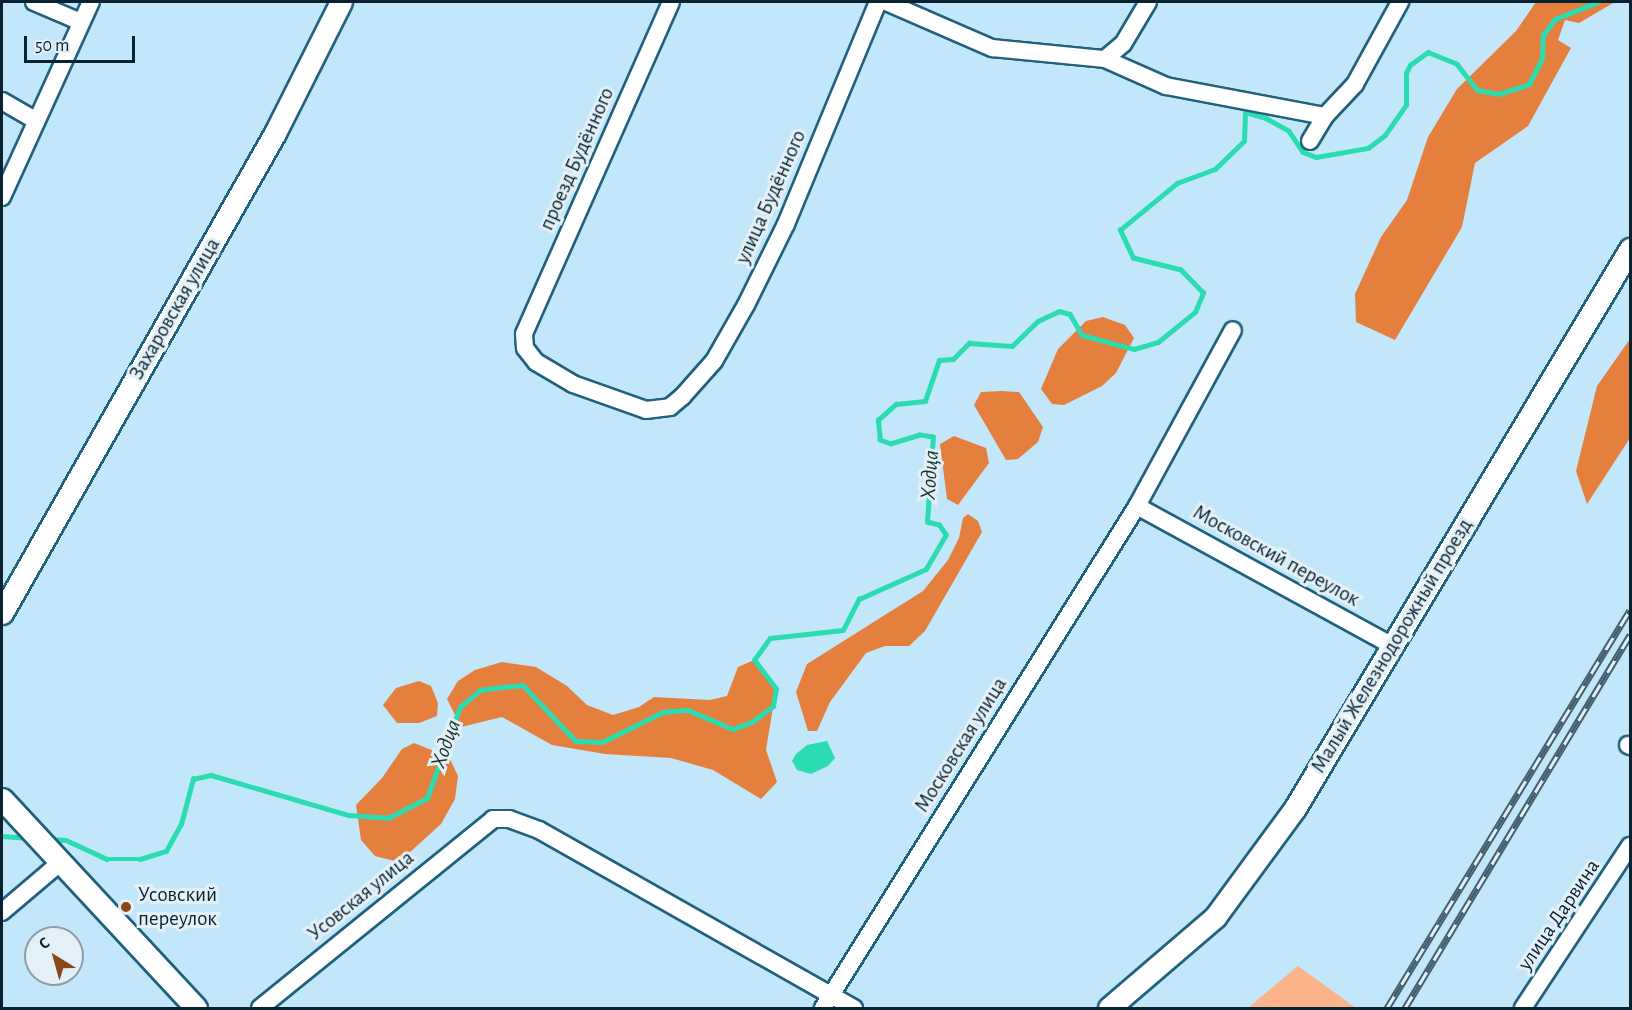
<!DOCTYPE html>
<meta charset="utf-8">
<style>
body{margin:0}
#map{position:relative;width:1632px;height:1010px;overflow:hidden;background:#c2e7fb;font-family:"Alegreya Sans",sans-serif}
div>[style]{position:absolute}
.green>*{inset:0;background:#fcb389}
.forest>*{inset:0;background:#e57f3d}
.water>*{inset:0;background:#2bdcb0}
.stream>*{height:4.5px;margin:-2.25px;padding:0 2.25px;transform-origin:2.25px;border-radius:2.25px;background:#2bdcb0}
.roads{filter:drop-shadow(2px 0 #20617d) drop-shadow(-2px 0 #20617d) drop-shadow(0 2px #20617d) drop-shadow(0 -2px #20617d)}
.minor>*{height:16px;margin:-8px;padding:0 8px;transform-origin:8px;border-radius:8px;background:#fff}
.tertiary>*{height:21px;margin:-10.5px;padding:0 10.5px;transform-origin:10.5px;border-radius:10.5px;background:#fff}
.rail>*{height:7px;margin-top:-3.5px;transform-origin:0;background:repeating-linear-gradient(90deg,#e4f0f7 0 14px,#42606f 0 28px);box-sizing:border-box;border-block:2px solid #42606f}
.dots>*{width:16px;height:16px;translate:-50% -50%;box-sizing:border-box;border:3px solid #e4f0f7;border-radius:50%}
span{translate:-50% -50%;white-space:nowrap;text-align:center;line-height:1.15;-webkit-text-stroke:6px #e4f0f7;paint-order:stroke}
.street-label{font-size:21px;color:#08232f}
.poi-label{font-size:21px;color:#08232f}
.left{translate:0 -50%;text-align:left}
.water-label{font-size:22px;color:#1b342c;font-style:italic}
.frame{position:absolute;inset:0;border:3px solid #08232f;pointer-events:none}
.north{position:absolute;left:24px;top:926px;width:60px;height:60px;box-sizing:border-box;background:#e4f0f7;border:2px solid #8c9ea7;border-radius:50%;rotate:323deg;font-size:16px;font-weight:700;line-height:24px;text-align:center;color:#08232f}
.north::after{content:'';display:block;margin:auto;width:21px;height:27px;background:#8a4719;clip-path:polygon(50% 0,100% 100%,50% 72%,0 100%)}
.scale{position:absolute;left:24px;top:36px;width:111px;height:27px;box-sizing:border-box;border:3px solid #08232f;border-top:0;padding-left:8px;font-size:18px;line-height:21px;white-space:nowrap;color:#08232f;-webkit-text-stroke:4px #e4f0f7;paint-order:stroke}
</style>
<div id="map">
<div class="green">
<i style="clip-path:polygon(1298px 966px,1356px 1008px,1248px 1008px)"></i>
</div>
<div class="forest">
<i style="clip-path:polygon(1536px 2px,1615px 2px,1579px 23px,1565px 20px,1558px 40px,1571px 48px,1528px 126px,1475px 163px,1462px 227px,1395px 340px,1356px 322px,1355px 294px,1381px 237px,1407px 200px,1428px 137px,1457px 89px,1516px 31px)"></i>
<i style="clip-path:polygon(1103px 317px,1125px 325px,1134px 338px,1116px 373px,1102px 386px,1064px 405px,1052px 404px,1041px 389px,1058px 349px,1086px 321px)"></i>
<i style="clip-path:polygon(1630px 339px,1630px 438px,1587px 504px,1576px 471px,1597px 386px)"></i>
<i style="clip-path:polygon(1001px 391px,1019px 392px,1043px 427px,1038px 442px,1018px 459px,1006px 460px,974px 405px,981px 392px)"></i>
<i style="clip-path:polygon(954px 436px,986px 448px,989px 463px,958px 505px,947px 499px,940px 444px)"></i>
<i style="clip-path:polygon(968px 514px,978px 521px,982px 532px,925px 631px,909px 646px,885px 646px,866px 653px,830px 702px,817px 731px,808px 731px,796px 692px,807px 664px,923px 591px,948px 560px,959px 538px,963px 518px)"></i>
<i style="clip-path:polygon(754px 660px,776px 689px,766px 750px,777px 782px,761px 799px,713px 770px,671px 758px,605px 754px,552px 745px,502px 717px,461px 727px,447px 699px,458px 681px,475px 670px,502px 662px,536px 667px,567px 686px,587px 705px,613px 715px,639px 707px,654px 697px,710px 700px,727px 696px,738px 667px)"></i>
<i style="clip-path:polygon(419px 681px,431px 686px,438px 703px,437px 716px,419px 723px,397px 723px,383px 705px,396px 688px)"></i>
<i style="clip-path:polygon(414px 743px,449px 757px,458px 776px,455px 799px,441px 824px,399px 862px,375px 856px,361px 840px,356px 805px,382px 778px,402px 749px)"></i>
</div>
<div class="water">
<i style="clip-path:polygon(827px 741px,835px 758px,828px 766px,811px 774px,797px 770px,792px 761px,796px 754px,807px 745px)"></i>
</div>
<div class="stream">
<i style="left:2px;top:836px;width:27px;rotate:4deg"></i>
<i style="left:49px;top:839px;width:17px;rotate:3deg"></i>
<i style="left:66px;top:840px;width:45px;rotate:24.9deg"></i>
<i style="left:107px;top:859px;width:33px"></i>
<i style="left:140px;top:859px;width:27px;rotate:-17deg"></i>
<i style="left:166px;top:851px;width:31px;rotate:-61deg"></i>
<i style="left:181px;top:824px;width:47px;rotate:-75.1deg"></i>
<i style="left:193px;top:779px;width:18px;rotate:-13deg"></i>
<i style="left:211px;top:775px;width:144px;rotate:16.2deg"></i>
<i style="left:349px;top:815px;width:39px;rotate:4deg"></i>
<i style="left:388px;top:818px;width:44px;rotate:-27.1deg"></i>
<i style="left:427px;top:798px;width:97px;rotate:-70.1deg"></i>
<i style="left:460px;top:707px;width:26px;rotate:-40deg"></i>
<i style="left:480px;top:690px;width:21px;rotate:-8deg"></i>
<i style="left:501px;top:687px;width:22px;rotate:-5deg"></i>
<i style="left:523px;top:685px;width:77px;rotate:46.6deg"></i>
<i style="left:576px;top:741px;width:26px;rotate:2deg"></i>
<i style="left:602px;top:742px;width:68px;rotate:-26.2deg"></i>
<i style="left:663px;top:712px;width:25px;rotate:-5deg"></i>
<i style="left:688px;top:710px;width:49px;rotate:22.9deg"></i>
<i style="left:733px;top:729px;width:20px;rotate:-20deg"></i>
<i style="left:752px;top:722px;width:26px;rotate:-37deg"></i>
<i style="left:773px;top:706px;width:17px;rotate:-80deg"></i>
<i style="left:776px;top:689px;width:36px;rotate:-127deg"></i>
<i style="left:754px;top:660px;width:27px;rotate:-54deg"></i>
<i style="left:770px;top:638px;width:73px;rotate:-6.3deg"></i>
<i style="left:843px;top:630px;width:35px;rotate:-63deg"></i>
<i style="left:859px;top:599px;width:73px;rotate:-24.1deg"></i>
<i style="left:926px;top:569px;width:39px;rotate:-60deg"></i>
<i style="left:946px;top:535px;width:12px;rotate:-125deg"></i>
<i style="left:939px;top:525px;width:12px;rotate:-166deg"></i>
<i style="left:927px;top:522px;width:85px;rotate:-86deg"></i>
<i style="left:933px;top:437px;width:13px;rotate:-171deg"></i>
<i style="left:920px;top:435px;width:30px;rotate:163deg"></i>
<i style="left:891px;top:444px;width:12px;rotate:-160deg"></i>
<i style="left:880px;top:440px;width:20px;rotate:-96deg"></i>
<i style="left:878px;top:420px;width:24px;rotate:-42deg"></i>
<i style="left:896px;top:404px;width:29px;rotate:-6deg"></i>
<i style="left:925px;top:401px;width:43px;rotate:-71.1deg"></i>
<i style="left:939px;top:360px;width:14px;rotate:-4deg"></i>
<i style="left:953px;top:359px;width:23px;rotate:-45deg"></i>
<i style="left:969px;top:343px;width:43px;rotate:4deg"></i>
<i style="left:1012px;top:346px;width:36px;rotate:-44deg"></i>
<i style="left:1038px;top:321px;width:23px;rotate:-25deg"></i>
<i style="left:1059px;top:311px;width:11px;rotate:15deg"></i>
<i style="left:1070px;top:314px;width:24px;rotate:60deg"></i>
<i style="left:1082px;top:335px;width:54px;rotate:15.1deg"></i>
<i style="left:1134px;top:349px;width:25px;rotate:-16deg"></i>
<i style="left:1158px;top:342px;width:48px;rotate:-39deg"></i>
<i style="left:1195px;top:312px;width:21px;rotate:-67deg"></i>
<i style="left:1203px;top:293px;width:32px;rotate:-134deg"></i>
<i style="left:1181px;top:270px;width:49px;rotate:-166deg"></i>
<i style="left:1133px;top:258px;width:31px;rotate:-115deg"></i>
<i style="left:1120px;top:230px;width:74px;rotate:-39.5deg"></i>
<i style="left:1177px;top:183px;width:40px;rotate:-20.2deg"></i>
<i style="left:1215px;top:169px;width:40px;rotate:-44deg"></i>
<i style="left:1244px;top:141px;width:29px;rotate:-88deg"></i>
<i style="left:1245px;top:112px;width:22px;rotate:16deg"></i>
<i style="left:1266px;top:118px;width:26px;rotate:29deg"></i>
<i style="left:1289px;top:131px;width:25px;rotate:56deg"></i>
<i style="left:1303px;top:152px;width:14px;rotate:21deg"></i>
<i style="left:1316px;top:157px;width:53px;rotate:-9.8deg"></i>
<i style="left:1368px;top:148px;width:21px;rotate:-37deg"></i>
<i style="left:1385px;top:135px;width:37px;rotate:-55deg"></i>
<i style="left:1406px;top:105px;width:32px;rotate:-90deg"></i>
<i style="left:1406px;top:73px;width:9px;rotate:-63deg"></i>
<i style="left:1410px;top:65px;width:22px;rotate:-36deg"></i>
<i style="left:1428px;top:52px;width:31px;rotate:22deg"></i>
<i style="left:1457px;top:64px;width:33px;rotate:52deg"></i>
<i style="left:1477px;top:90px;width:22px;rotate:10deg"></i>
<i style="left:1499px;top:94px;width:32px;rotate:-18deg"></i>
<i style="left:1529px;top:84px;width:29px;rotate:-63deg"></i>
<i style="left:1542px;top:58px;width:23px;rotate:-88deg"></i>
<i style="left:1543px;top:35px;width:20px;rotate:-53deg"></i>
<i style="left:1555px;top:19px;width:46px;rotate:-21.6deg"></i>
</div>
<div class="roads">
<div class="minor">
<i style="left:34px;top:2px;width:51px;rotate:23.1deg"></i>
<i style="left:671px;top:2px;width:363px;rotate:113.9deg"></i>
<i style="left:524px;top:334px;width:14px;rotate:86deg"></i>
<i style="left:525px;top:348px;width:18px;rotate:52deg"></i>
<i style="left:536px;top:362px;width:43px;rotate:30.7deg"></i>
<i style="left:573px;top:384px;width:77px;rotate:19.6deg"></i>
<i style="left:646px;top:410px;width:24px;rotate:-7deg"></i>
<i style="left:670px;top:407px;width:16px;rotate:-40deg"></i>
<i style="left:682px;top:397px;width:48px;rotate:-48.4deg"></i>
<i style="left:714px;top:361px;width:64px;rotate:-60.3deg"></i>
<i style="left:746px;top:305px;width:90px;rotate:-63.7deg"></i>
<i style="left:786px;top:224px;width:240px;rotate:-67.5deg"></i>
<i style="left:886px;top:2px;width:116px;rotate:23.5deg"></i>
<i style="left:992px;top:48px;width:114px;rotate:5.6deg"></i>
<i style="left:1105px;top:59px;width:67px;rotate:23.9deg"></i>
<i style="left:1166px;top:86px;width:162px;rotate:10.7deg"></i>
<i style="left:1105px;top:59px;width:23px;rotate:-40deg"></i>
<i style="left:1123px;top:44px;width:49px;rotate:-59.2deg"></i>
<i style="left:2px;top:101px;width:39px;rotate:30deg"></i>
<i style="left:1310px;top:141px;width:29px;rotate:-59deg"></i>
<i style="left:1325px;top:116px;width:44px;rotate:-46.8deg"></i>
<i style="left:1355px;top:84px;width:94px;rotate:-61.2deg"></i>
<i style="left:2px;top:197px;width:214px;rotate:-65.5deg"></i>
<i style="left:1137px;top:506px;width:292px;rotate:28.7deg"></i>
<i style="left:1628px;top:745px;width:2px;rotate:27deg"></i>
<i style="left:2px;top:912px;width:77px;rotate:-40.3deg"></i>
<i style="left:260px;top:1008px;width:300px;rotate:-39deg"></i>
<i style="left:493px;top:819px;width:16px"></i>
<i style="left:509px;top:819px;width:32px;rotate:20deg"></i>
<i style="left:539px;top:830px;width:362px;rotate:29.5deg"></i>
<i style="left:823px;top:1008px;width:592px;rotate:-57.97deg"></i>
<i style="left:1137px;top:506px;width:200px;rotate:-61.4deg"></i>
<i style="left:1523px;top:1008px;width:194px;rotate:-56.6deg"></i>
</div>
<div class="tertiary">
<i style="left:2px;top:613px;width:552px;rotate:-60.37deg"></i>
<i style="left:275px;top:133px;width:147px;rotate:-63.3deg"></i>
<i style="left:2px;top:799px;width:285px;rotate:47.1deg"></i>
<i style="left:1109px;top:1008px;width:140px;rotate:-40.6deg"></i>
<i style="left:1215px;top:917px;width:135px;rotate:-53.7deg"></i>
<i style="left:1295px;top:808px;width:652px;rotate:-59.07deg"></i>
</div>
</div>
<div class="rail">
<i style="left:1387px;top:1008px;width:466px;rotate:-58.6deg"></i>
<i style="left:1405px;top:1008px;width:436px;rotate:-58.9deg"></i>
</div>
<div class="dots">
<i style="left:126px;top:907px;background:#8a4719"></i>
</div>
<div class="street-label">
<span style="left:577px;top:159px;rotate:-66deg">проезд Будённого</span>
<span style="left:771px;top:197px;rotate:-66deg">улица Будённого</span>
<span style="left:175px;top:309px;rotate:-60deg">Захаровская улица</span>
<span style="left:1276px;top:556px;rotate:29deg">Московский переулок</span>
<span style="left:1392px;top:646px;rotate:-59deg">Малый Железнодорожный проезд</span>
<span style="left:961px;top:745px;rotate:-58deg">Московская улица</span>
<span style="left:361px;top:896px;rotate:-39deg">Усовская улица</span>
<span style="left:1559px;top:915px;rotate:-56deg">улица Дарвина</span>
</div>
<div class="poi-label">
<span class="left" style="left:138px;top:907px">Усовский<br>переулок</span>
</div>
<div class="water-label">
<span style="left:930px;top:475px;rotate:-86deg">Ходца</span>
<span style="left:446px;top:744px;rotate:-70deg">Ходца</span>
</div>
<div class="frame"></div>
<div class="north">С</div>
<div class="scale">50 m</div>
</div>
